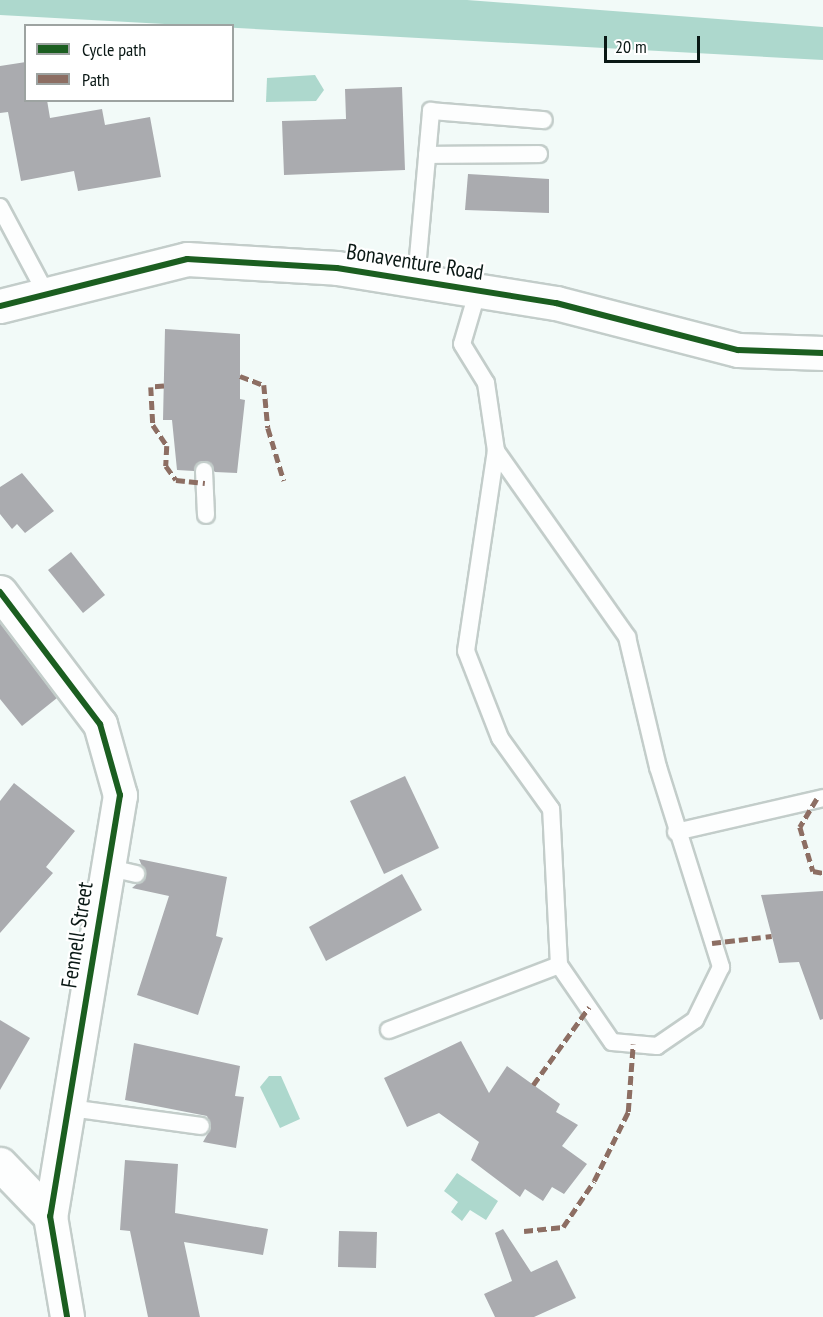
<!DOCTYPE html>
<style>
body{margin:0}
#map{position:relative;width:823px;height:1317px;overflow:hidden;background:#f2faf8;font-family:"PT Sans Narrow",sans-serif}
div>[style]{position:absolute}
.water>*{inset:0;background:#add8cd}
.building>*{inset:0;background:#aaabaf}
.roads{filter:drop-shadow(2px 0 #c3cdca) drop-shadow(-2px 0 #c3cdca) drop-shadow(0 2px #c3cdca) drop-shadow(0 -2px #c3cdca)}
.service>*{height:16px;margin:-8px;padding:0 8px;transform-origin:8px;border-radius:8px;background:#fdfefe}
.minor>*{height:33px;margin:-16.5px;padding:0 16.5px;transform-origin:16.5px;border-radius:16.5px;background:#fdfefe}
.tertiary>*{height:33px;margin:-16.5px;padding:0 16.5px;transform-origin:16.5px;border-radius:16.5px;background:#fdfefe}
.quiet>*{height:4.5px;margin-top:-2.25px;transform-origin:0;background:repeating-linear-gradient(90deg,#8d6e63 0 9px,transparent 0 13.5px)}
.cycleway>*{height:6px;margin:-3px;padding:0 3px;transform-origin:3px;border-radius:3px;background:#1b5e20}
span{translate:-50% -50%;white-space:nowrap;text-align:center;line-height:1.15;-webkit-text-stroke:4.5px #fff;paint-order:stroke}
.street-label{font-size:22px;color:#0a1815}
.legend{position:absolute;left:24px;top:24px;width:210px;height:78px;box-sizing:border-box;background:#fff;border:2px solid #9da3a1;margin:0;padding:8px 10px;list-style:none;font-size:18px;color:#0a1815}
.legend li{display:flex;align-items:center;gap:12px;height:30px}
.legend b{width:30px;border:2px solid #9da3a1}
.scale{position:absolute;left:604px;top:36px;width:96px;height:27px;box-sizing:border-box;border:3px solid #0a1815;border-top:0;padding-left:8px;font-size:18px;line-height:21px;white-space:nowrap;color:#0a1815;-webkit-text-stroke:4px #fff;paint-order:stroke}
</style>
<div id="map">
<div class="water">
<i style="clip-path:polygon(0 0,467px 0,823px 27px,823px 60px,0 15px)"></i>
<i style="clip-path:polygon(315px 75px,324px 90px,316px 101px,266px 102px,267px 78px)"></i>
<i style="clip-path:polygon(269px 1076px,281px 1076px,300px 1119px,280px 1128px,260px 1087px)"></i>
<i style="clip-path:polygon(457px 1173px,498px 1201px,486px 1220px,470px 1210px,462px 1221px,451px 1212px,458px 1202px,444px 1191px)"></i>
</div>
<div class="building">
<i style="clip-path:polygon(26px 62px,26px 100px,47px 100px,50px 118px,102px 109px,105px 125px,150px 117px,161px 177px,78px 191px,74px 171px,21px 181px,8px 112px,0 113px,0 66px)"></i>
<i style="clip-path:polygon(402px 87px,405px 170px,284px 175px,282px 121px,346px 119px,345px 89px)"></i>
<i style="clip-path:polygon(468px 174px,549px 179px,549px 213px,465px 210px)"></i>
<i style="clip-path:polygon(165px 329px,240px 334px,240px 399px,245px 400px,237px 473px,215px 472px,204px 461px,194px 471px,177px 470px,172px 420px,163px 420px)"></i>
<i style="clip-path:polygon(22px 473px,54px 511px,25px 533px,17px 524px,12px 529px,0 514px,0 487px)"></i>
<i style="clip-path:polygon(71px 552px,105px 595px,83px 613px,48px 570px)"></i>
<i style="clip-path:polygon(0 623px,57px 698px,22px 726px,0 699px)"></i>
<i style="clip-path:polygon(405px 776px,439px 848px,384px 874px,350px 801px)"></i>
<i style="clip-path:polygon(14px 783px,75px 831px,46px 867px,53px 873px,0 933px,0 801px)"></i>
<i style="clip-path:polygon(139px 859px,227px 877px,216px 936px,223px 938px,198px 1015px,137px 995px,169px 896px,132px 888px,146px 876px)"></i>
<i style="clip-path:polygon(402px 874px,422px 910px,326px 961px,309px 927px)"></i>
<i style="clip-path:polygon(823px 891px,823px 1019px,820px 1020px,799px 962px,779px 963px,761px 895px)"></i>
<i style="clip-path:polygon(0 1020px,30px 1038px,0 1090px)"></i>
<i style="clip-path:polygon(461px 1041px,489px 1093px,507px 1066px,560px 1104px,556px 1112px,578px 1125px,562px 1146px,587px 1164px,564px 1194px,552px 1187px,543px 1201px,525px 1189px,520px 1197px,471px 1160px,479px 1142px,439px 1113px,407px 1127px,384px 1078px)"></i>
<i style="clip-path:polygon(134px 1043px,240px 1066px,235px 1096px,244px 1097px,236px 1148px,203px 1142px,211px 1128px,207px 1116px,125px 1100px)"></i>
<i style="clip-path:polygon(125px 1160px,178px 1164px,175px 1213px,268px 1229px,263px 1255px,184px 1242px,200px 1317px,148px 1317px,130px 1231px,120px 1230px)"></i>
<i style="clip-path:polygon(503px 1229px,531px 1272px,557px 1260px,576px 1298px,534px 1317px,495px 1317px,484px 1294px,512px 1281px,495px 1233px)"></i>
<i style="clip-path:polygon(339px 1231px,377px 1232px,376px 1268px,338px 1267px)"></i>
</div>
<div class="roads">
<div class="service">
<i style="left:427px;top:155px;width:112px;rotate:-0.5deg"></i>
<i style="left:0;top:207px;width:98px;rotate:61.9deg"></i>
<i style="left:416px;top:280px;width:170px;rotate:-84.9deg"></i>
<i style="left:431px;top:111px;width:113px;rotate:4.6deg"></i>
<i style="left:478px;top:290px;width:56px;rotate:106.5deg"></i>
<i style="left:462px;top:344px;width:46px;rotate:58.4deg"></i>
<i style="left:486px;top:383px;width:69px;rotate:81.6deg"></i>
<i style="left:496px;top:451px;width:228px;rotate:54.8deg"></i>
<i style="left:627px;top:637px;width:134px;rotate:76.6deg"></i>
<i style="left:658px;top:767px;width:210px;rotate:72.5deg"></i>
<i style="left:721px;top:967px;width:59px;rotate:116.1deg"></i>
<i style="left:695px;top:1020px;width:46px;rotate:145.6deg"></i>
<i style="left:657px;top:1046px;width:45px;rotate:-174.9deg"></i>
<i style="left:612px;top:1042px;width:93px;rotate:-124.5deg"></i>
<i style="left:559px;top:965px;width:156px;rotate:-92.9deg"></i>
<i style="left:551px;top:809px;width:87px;rotate:-125.7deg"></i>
<i style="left:500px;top:738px;width:93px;rotate:-111.3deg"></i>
<i style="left:466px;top:651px;width:202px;rotate:-81.5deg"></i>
<i style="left:204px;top:471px;width:44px;rotate:87.4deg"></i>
<i style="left:676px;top:832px;width:151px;rotate:-13deg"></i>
<i style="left:106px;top:867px;width:31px;rotate:13deg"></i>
<i style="left:389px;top:1030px;width:182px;rotate:-20.9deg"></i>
<i style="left:70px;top:1108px;width:132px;rotate:7.8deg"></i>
</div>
<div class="minor">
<i style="left:0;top:592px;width:166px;rotate:52.9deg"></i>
<i style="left:100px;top:724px;width:74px;rotate:74.3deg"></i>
<i style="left:120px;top:795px;width:427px;rotate:99.4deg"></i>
<i style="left:50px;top:1216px;width:102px;rotate:80.4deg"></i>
<i style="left:0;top:1164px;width:72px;rotate:46.1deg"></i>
</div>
<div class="tertiary">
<i style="left:0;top:306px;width:193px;rotate:-14.1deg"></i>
<i style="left:187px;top:259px;width:150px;rotate:3.4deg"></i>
<i style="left:337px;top:268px;width:222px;rotate:9.1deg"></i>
<i style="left:556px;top:303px;width:188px;rotate:14.5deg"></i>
<i style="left:738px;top:350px;width:85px;rotate:2deg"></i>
</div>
</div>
<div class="quiet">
<i style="left:240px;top:376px;width:26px;rotate:21deg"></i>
<i style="left:264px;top:385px;width:43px;rotate:84.7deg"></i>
<i style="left:268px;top:428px;width:55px;rotate:73.2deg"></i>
<i style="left:164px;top:386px;width:13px;rotate:176deg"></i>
<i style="left:151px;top:387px;width:38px;rotate:87deg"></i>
<i style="left:153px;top:425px;width:25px;rotate:56deg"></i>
<i style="left:167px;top:446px;width:20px;rotate:93deg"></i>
<i style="left:166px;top:466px;width:17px;rotate:54deg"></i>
<i style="left:176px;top:480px;width:29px;rotate:6deg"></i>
<i style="left:817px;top:799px;width:33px;rotate:121deg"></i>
<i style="left:800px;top:827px;width:46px;rotate:73.5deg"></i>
<i style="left:813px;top:871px;width:10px;rotate:11deg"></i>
<i style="left:712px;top:943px;width:60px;rotate:-6.7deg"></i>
<i style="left:533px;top:1085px;width:96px;rotate:-54.3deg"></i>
<i style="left:524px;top:1231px;width:39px;rotate:-6deg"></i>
<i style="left:563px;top:1227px;width:55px;rotate:-56deg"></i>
<i style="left:594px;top:1181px;width:77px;rotate:-63.8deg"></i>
<i style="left:628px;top:1112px;width:68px;rotate:-85.8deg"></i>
</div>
<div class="cycleway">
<i style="left:0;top:306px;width:193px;rotate:-14.1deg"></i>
<i style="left:187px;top:259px;width:150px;rotate:3.4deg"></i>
<i style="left:337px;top:268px;width:222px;rotate:9.1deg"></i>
<i style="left:556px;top:303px;width:188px;rotate:14.5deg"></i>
<i style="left:738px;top:350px;width:85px;rotate:2deg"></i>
<i style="left:0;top:592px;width:166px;rotate:52.9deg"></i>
<i style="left:100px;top:724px;width:74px;rotate:74.3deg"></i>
<i style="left:120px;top:795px;width:427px;rotate:99.4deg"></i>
<i style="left:50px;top:1216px;width:102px;rotate:80.4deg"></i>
</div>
<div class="street-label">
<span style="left:415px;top:262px;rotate:9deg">Bonaventure Road</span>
<span style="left:77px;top:935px;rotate:-81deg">Fennell Street</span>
</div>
<ul class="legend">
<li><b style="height:8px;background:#1b5e20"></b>Cycle path</li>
<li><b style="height:8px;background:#8d6e63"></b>Path</li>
</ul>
<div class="scale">20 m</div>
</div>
